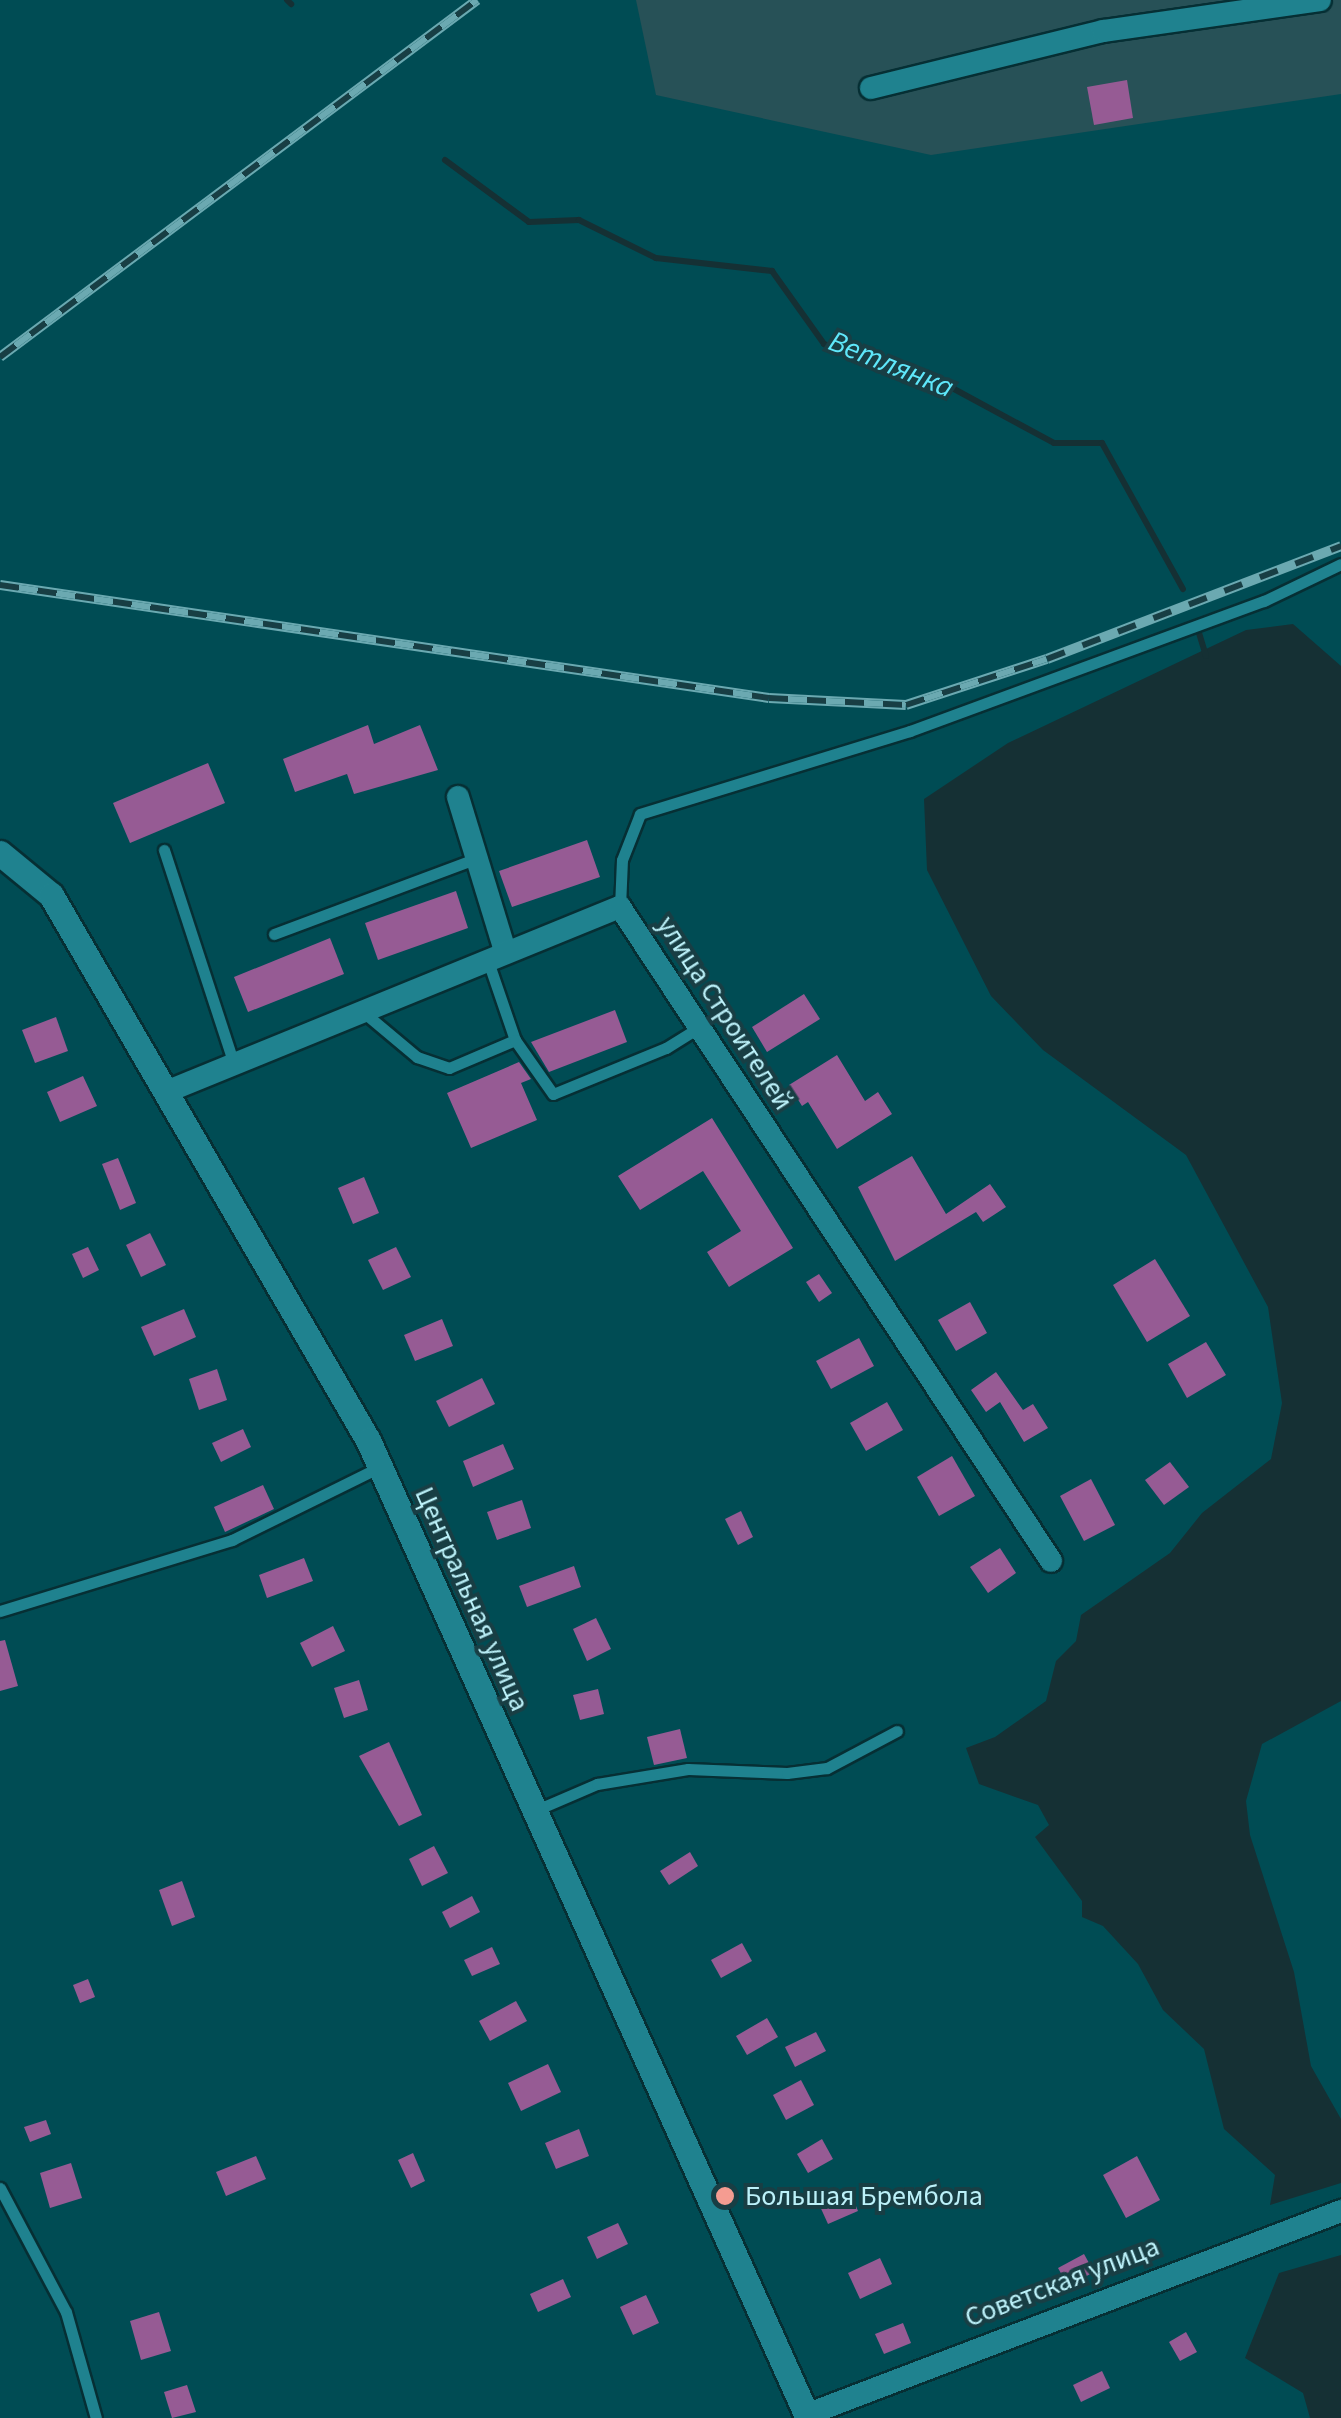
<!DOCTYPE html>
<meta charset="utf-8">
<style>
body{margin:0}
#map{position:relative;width:1341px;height:2418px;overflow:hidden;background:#004c54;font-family:"Source Sans 3",sans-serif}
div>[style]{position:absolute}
.built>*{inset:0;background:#275157}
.water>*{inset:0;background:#153034}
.stream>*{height:6px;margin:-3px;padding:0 3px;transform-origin:3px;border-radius:3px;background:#153034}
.building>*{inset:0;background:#965b94}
.roads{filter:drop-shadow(2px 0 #062f34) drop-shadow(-2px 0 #062f34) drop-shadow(0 2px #062f34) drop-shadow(0 -2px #062f34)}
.lane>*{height:11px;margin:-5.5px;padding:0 5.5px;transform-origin:5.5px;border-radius:5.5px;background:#1f828f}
.street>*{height:22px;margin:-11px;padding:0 11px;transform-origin:11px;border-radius:11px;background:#1f828f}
.secondary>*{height:25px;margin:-12.5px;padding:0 12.5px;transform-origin:12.5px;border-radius:12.5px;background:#1f828f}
.rail>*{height:10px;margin-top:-5px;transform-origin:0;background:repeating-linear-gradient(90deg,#183e44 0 19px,#6ba9b1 0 38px);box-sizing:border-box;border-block:2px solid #6ba9b1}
.dots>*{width:28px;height:28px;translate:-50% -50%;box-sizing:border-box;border:5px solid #183e44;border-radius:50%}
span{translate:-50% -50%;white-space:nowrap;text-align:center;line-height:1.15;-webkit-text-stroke:8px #183e44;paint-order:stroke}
.street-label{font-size:28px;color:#bcf1f9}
.poi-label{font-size:28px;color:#bcf1f9}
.left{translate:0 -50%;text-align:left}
.water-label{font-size:30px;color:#5fe7fa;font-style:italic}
</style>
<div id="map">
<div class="built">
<i style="clip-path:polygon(636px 0,1341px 0,1341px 94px,931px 155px,656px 95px)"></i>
</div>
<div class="water">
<i style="clip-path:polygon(1293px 624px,1341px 666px,1341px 1701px,1262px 1744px,1246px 1801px,1250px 1835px,1294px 1972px,1311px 2066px,1341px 2119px,1341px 2183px,1270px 2205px,1275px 2175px,1224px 2129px,1204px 2049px,1163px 2010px,1138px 1964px,1103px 1926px,1082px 1917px,1082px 1901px,1035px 1837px,1049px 1825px,1038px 1805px,979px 1784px,966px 1748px,995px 1737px,1046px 1701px,1056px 1661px,1076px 1641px,1081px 1615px,1170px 1553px,1202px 1513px,1271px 1459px,1282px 1403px,1268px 1307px,1186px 1155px,1043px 1050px,991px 996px,927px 870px,924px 799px,1008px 743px,1246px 630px)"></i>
<i style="clip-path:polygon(1341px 2255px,1341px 2418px,1310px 2418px,1303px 2393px,1245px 2358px,1279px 2273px)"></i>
</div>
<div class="stream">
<i style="left:287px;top:0;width:6px;rotate:45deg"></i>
<i style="left:445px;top:160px;width:104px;rotate:36.4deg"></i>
<i style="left:529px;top:222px;width:50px;rotate:-2.3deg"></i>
<i style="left:579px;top:220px;width:86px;rotate:26.3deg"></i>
<i style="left:656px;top:258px;width:117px;rotate:6.4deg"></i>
<i style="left:772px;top:271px;width:90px;rotate:54.5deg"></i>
<i style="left:824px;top:344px;width:125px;rotate:18.1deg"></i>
<i style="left:943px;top:383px;width:126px;rotate:28.4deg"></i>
<i style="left:1054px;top:443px;width:48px"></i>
<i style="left:1102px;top:443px;width:167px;rotate:61deg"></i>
<i style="left:1199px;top:633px;width:24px;rotate:73deg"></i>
</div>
<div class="building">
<i style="clip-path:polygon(1127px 80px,1133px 118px,1094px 125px,1087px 87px)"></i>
<i style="clip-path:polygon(368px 725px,374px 744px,420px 725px,438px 770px,354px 794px,347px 774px,295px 792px,283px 759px)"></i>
<i style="clip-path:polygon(208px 763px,225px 803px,130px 843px,113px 803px)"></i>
<i style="clip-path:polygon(587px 840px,600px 877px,512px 907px,499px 871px)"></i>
<i style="clip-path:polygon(456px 891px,468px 928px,378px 960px,365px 923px)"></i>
<i style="clip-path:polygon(330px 938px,344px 974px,248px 1012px,234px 977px)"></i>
<i style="clip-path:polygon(804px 994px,820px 1019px,767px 1052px,752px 1027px)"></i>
<i style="clip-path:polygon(615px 1010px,627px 1042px,549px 1072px,531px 1042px)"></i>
<i style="clip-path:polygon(56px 1017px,68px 1051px,35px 1063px,22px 1030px)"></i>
<i style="clip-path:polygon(837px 1055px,865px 1101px,878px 1092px,892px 1114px,837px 1149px,808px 1102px,802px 1106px,789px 1085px)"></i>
<i style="clip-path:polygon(519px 1062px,531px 1079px,521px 1083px,537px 1120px,471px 1148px,447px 1093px)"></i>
<i style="clip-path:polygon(83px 1076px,97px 1106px,60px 1122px,47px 1092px)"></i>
<i style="clip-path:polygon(712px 1118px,793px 1248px,729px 1287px,707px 1252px,741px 1231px,703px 1171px,640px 1210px,618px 1176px)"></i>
<i style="clip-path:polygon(912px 1156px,946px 1214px,990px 1184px,1006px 1207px,983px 1222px,976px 1212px,895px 1261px,858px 1187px)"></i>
<i style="clip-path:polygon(118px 1158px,136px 1203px,120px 1210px,102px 1164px)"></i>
<i style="clip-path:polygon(364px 1177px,379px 1213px,353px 1224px,338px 1188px)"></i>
<i style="clip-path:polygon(150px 1233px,166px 1265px,141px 1277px,126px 1245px)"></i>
<i style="clip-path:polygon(88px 1247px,99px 1270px,83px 1278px,72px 1254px)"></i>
<i style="clip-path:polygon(396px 1247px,411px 1277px,383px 1290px,368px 1260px)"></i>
<i style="clip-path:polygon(1155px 1259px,1190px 1316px,1147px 1342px,1113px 1285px)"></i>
<i style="clip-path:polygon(819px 1274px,832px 1293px,819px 1302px,806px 1282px)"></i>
<i style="clip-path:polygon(970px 1302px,987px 1333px,956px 1351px,938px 1320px)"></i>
<i style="clip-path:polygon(184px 1309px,196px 1337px,154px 1356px,141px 1327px)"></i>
<i style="clip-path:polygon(442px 1319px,453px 1346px,415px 1361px,404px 1335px)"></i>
<i style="clip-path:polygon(859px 1338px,874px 1366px,831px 1389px,816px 1361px)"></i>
<i style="clip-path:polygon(1206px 1342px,1226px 1375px,1187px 1398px,1168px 1364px)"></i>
<i style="clip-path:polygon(217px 1369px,227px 1400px,199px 1410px,189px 1379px)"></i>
<i style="clip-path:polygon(996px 1372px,1023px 1410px,1033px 1404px,1048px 1428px,1024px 1442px,1000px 1402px,986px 1412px,971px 1390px)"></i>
<i style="clip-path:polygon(482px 1378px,495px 1404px,449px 1427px,436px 1401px)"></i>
<i style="clip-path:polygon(887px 1402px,903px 1430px,866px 1451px,850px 1423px)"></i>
<i style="clip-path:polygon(243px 1429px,251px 1447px,221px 1462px,212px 1443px)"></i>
<i style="clip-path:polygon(503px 1444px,514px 1469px,473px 1487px,463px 1461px)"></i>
<i style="clip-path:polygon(952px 1456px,975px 1496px,939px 1516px,917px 1477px)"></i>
<i style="clip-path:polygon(1170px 1462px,1189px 1487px,1164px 1505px,1145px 1480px)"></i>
<i style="clip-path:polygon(1091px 1479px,1115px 1525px,1084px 1541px,1060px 1496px)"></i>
<i style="clip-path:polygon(263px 1485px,274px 1509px,225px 1532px,214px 1507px)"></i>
<i style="clip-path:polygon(522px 1500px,531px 1528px,497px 1540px,487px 1512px)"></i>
<i style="clip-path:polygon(741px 1511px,753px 1537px,738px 1545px,725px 1519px)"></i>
<i style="clip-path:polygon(1000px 1548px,1016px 1573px,988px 1593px,970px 1567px)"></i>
<i style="clip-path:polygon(304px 1558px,313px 1581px,267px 1598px,259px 1575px)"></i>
<i style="clip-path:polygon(574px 1566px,581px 1587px,527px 1607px,519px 1586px)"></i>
<i style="clip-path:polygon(596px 1618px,611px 1649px,587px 1661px,573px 1629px)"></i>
<i style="clip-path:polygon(333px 1626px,345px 1651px,312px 1667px,300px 1643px)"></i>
<i style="clip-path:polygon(5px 1640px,18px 1686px,0 1691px,0 1641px)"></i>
<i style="clip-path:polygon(359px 1680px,368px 1710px,344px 1718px,334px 1688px)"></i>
<i style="clip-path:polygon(598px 1689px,604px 1714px,580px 1720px,573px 1695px)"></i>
<i style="clip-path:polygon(680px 1729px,687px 1758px,654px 1765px,647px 1737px)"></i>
<i style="clip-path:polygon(389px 1742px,422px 1815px,399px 1826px,359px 1756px)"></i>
<i style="clip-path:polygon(434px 1846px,448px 1873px,422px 1886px,409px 1859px)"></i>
<i style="clip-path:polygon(690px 1852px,698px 1866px,669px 1885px,660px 1871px)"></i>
<i style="clip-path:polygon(182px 1881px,195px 1917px,172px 1926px,159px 1890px)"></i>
<i style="clip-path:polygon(472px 1896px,480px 1912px,450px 1928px,442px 1912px)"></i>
<i style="clip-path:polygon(742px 1943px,752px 1961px,721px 1978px,711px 1960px)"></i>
<i style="clip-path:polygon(492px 1947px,500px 1964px,472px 1976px,464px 1960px)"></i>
<i style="clip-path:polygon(88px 1979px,95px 1997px,80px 2003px,73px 1985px)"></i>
<i style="clip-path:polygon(516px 2001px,527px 2021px,490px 2041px,479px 2021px)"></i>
<i style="clip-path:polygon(767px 2018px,778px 2037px,747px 2055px,736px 2036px)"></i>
<i style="clip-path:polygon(816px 2032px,826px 2051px,795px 2067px,785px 2047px)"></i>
<i style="clip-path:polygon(548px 2064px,561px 2092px,521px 2111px,508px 2083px)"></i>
<i style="clip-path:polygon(801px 2080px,814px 2105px,786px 2120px,773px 2095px)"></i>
<i style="clip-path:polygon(46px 2120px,51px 2134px,30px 2142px,24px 2127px)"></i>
<i style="clip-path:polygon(579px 2129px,589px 2156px,556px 2169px,545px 2143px)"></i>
<i style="clip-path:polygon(822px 2139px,833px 2159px,808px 2173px,797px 2154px)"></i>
<i style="clip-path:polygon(413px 2153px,425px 2181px,411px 2188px,398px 2160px)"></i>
<i style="clip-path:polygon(256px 2156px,266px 2179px,226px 2196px,216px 2172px)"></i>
<i style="clip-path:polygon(1137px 2156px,1160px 2200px,1126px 2218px,1103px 2175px)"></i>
<i style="clip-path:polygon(71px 2163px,82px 2198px,50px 2208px,40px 2173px)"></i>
<i style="clip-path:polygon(849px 2189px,858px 2211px,828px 2224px,818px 2202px)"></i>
<i style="clip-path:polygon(618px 2223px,628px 2244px,597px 2259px,587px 2237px)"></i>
<i style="clip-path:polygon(1084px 2254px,1094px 2272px,1068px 2286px,1058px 2268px)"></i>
<i style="clip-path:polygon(880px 2258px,892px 2284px,860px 2299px,848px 2273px)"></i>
<i style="clip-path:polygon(563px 2279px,571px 2297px,538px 2312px,530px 2294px)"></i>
<i style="clip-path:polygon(646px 2295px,659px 2323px,633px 2335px,620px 2307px)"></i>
<i style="clip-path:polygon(159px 2312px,171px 2351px,141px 2360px,130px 2321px)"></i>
<i style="clip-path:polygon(903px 2323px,911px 2343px,884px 2354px,875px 2334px)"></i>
<i style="clip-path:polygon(1186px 2332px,1197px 2352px,1180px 2361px,1169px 2342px)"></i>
<i style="clip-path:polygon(1102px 2371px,1110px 2388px,1081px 2402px,1073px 2385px)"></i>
<i style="clip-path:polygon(187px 2385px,196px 2412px,172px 2418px,164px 2392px)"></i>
</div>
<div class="roads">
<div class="lane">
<i style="left:164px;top:850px;width:225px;rotate:71.9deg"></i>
<i style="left:620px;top:907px;width:47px;rotate:-87.6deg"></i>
<i style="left:622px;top:860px;width:49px;rotate:-68.6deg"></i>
<i style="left:640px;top:814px;width:282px;rotate:-17.1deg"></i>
<i style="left:910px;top:731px;width:377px;rotate:-20.2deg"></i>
<i style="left:1264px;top:601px;width:85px;rotate:-25.7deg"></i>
<i style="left:274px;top:934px;width:217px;rotate:-20.5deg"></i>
<i style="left:362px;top:1011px;width:72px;rotate:39.9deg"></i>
<i style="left:417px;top:1057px;width:34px;rotate:19deg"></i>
<i style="left:449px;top:1068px;width:72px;rotate:-23deg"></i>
<i style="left:515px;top:1040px;width:83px;rotate:-108.9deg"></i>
<i style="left:515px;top:1040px;width:66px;rotate:54.9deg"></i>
<i style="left:553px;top:1094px;width:122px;rotate:-22.2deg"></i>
<i style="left:666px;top:1048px;width:39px;rotate:-32deg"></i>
<i style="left:0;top:1611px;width:243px;rotate:-17deg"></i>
<i style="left:232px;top:1540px;width:165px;rotate:-26.3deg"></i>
<i style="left:534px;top:1811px;width:69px;rotate:-23.2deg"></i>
<i style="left:597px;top:1784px;width:92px;rotate:-9.4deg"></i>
<i style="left:688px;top:1769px;width:99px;rotate:2.3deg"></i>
<i style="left:787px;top:1773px;width:40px;rotate:-7.1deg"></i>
<i style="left:827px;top:1768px;width:79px;rotate:-27.9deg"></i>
<i style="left:0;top:2188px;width:140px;rotate:62deg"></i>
<i style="left:66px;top:2312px;width:110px;rotate:74.2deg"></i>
</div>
<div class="street">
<i style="left:871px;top:88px;width:239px;rotate:-13.8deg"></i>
<i style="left:1103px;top:31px;width:219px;rotate:-8.1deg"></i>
<i style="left:458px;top:797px;width:161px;rotate:73deg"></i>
<i style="left:166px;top:1092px;width:490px;rotate:-22.2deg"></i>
<i style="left:620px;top:907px;width:783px;rotate:56.61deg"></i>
<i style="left:806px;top:2415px;width:573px;rotate:-20.87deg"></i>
</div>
<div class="secondary">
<i style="left:0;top:853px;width:66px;rotate:39.5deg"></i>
<i style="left:51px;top:895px;width:630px;rotate:59.82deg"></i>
<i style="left:368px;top:1440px;width:1072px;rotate:65.78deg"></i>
</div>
</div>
<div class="rail">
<i style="left:0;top:357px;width:596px;rotate:-36.81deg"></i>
<i style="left:0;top:585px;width:777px;rotate:8.36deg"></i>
<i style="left:769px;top:698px;width:137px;rotate:2.9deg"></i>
<i style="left:906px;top:705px;width:148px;rotate:-18.1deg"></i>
<i style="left:1047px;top:659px;width:315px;rotate:-21deg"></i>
</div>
<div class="dots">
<i style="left:725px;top:2196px;background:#f59c91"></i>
</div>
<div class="street-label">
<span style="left:725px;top:1013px;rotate:57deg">улица Строителей</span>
<span style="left:472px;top:1599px;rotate:66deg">Центральная улица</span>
<span style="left:1062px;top:2282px;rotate:-21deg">Советская улица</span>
</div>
<div class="poi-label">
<span class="left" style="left:745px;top:2196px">Большая Брембола</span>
</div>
<div class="water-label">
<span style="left:891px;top:365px;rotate:22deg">Ветлянка</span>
</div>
</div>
